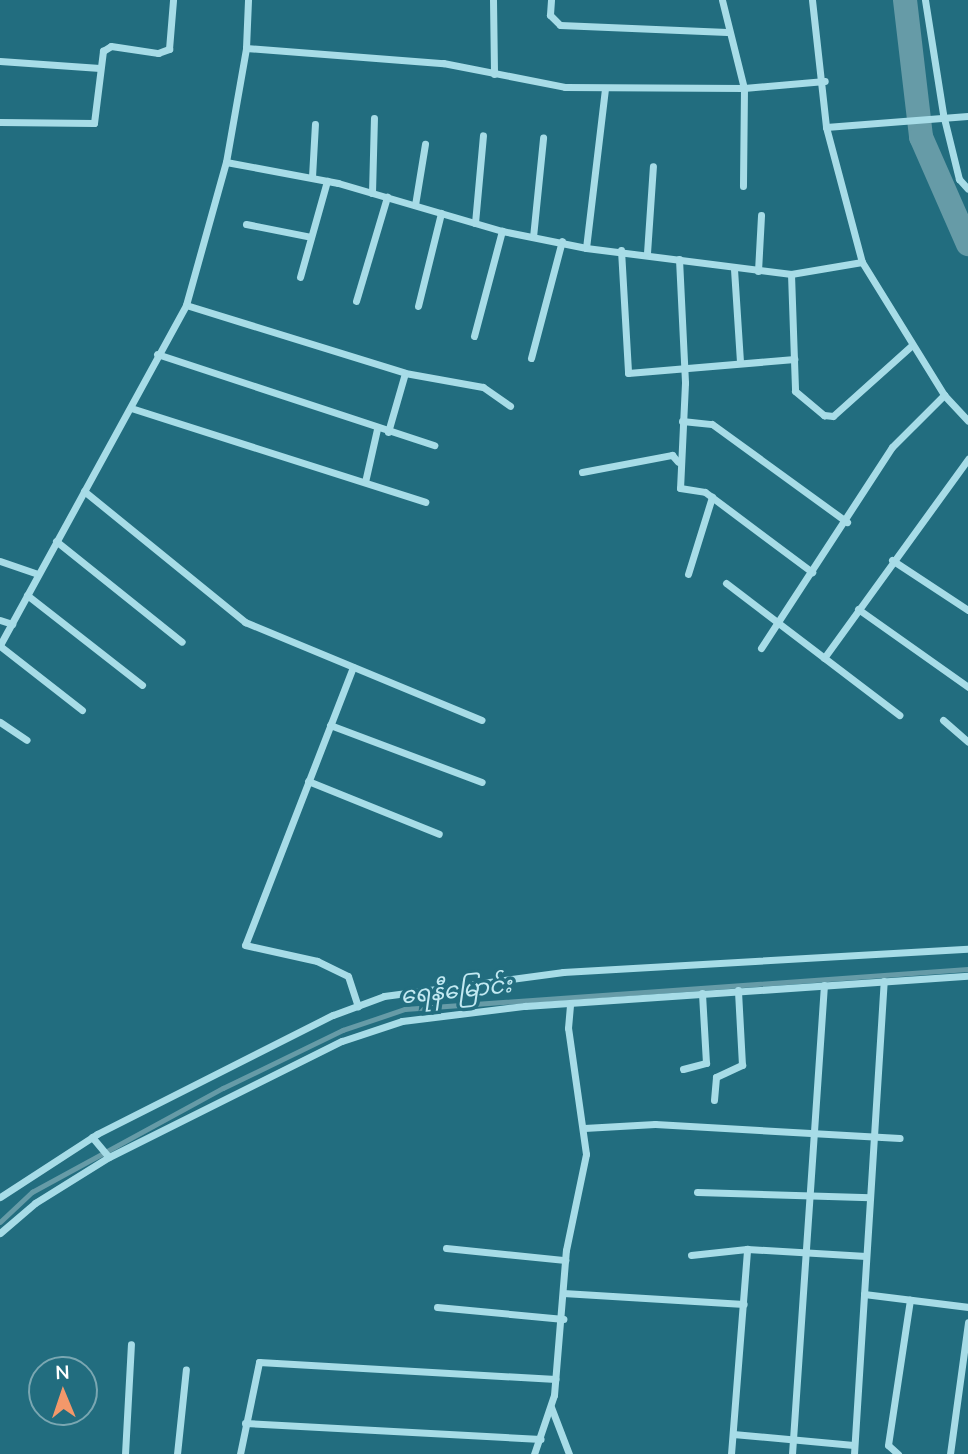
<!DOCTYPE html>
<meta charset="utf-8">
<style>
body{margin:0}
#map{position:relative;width:968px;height:1454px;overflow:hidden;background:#226d7f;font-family:Mulish,"Noto Sans Myanmar",sans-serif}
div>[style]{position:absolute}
.stream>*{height:4.5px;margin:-2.25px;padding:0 2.25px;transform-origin:2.25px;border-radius:2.25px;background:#669ba7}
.river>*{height:24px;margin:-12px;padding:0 12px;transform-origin:12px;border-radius:12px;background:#669ba7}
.minor>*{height:7px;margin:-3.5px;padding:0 3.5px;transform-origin:3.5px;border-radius:3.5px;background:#a7dce7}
span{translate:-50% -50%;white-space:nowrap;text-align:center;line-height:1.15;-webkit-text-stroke:7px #226d7f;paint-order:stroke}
.water-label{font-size:23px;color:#c2e9f2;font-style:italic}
.north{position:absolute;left:28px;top:1356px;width:70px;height:70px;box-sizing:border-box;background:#226d7f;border:2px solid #7aa7b2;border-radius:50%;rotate:358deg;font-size:19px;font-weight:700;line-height:28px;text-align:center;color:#fff}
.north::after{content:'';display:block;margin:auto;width:24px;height:32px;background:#f3986a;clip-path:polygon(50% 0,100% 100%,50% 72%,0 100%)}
</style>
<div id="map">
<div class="stream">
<i style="left:0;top:1222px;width:44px;rotate:-43.2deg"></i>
<i style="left:32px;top:1192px;width:217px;rotate:-28.6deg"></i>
<i style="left:223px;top:1088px;width:133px;rotate:-25.8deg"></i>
<i style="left:343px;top:1030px;width:65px;rotate:-18.7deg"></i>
<i style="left:405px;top:1009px;width:564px;rotate:-4.06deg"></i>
</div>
<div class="river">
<i style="left:905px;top:0;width:138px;rotate:83.3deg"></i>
<i style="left:921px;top:137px;width:117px;rotate:66.3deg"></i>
</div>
<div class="minor">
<i style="left:493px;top:0;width:74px;rotate:89.2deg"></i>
<i style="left:551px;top:0;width:15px;rotate:94deg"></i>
<i style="left:550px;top:15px;width:14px;rotate:45deg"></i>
<i style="left:560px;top:25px;width:167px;rotate:2.4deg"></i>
<i style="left:722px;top:0;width:91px;rotate:76deg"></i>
<i style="left:744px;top:88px;width:98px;rotate:90.6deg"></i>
<i style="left:812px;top:0;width:128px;rotate:83.7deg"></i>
<i style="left:826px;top:127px;width:140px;rotate:75.1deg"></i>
<i style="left:862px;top:262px;width:156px;rotate:58.3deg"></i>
<i style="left:944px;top:395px;width:35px;rotate:47deg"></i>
<i style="left:925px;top:0;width:115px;rotate:81deg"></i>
<i style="left:943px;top:114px;width:67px;rotate:76.2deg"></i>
<i style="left:959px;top:179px;width:13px;rotate:48deg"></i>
<i style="left:246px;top:48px;width:198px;rotate:4.4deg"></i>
<i style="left:443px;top:63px;width:124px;rotate:11.1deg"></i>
<i style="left:565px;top:87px;width:179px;rotate:0.3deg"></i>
<i style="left:744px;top:88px;width:81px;rotate:-4.9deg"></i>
<i style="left:0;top:61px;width:100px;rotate:4deg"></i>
<i style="left:0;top:122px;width:94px;rotate:0.6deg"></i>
<i style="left:94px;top:123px;width:73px;rotate:-82.9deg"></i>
<i style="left:103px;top:51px;width:9px;rotate:-32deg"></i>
<i style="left:111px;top:46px;width:48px;rotate:8.5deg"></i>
<i style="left:158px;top:53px;width:12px;rotate:-20deg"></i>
<i style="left:169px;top:49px;width:49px;rotate:-85.3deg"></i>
<i style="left:826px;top:127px;width:142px;rotate:-4.4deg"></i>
<i style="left:226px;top:162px;width:114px;rotate:10.6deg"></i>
<i style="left:338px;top:183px;width:171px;rotate:16.3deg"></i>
<i style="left:502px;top:231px;width:86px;rotate:11.4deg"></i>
<i style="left:586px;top:248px;width:207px;rotate:7.2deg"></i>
<i style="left:791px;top:274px;width:72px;rotate:-9.6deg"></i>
<i style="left:312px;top:177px;width:53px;rotate:-86.8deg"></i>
<i style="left:372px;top:193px;width:75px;rotate:-88.5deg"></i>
<i style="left:415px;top:205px;width:62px;rotate:-80.7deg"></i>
<i style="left:475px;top:223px;width:88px;rotate:-84.8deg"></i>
<i style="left:246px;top:224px;width:66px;rotate:11.3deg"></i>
<i style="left:533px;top:237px;width:100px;rotate:-84.2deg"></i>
<i style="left:586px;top:248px;width:161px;rotate:-83.2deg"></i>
<i style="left:621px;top:250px;width:123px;rotate:86.7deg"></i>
<i style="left:628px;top:373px;width:167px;rotate:-4.8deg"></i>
<i style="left:647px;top:253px;width:87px;rotate:-86.1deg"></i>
<i style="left:679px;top:259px;width:124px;rotate:87.2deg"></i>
<i style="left:685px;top:383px;width:105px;rotate:92.7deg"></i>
<i style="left:680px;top:488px;width:25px;rotate:9deg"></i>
<i style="left:705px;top:492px;width:134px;rotate:36.8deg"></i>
<i style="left:734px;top:269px;width:94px;rotate:86.3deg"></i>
<i style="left:758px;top:271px;width:56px;rotate:-86.9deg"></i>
<i style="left:791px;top:274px;width:117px;rotate:88deg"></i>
<i style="left:795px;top:391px;width:38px;rotate:40deg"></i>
<i style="left:824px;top:415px;width:9px;rotate:6deg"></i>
<i style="left:833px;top:416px;width:105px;rotate:-41.9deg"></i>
<i style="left:300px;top:277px;width:100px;rotate:-74.3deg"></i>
<i style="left:356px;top:301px;width:109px;rotate:-73.4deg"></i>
<i style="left:186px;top:305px;width:229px;rotate:17.2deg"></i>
<i style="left:405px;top:373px;width:79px;rotate:10.2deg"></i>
<i style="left:483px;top:387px;width:33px;rotate:35deg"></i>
<i style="left:418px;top:306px;width:96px;rotate:-76.1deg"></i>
<i style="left:474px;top:336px;width:109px;rotate:-75.1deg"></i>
<i style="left:157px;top:354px;width:292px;rotate:18.2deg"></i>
<i style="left:531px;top:358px;width:121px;rotate:-75.2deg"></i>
<i style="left:131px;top:408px;width:309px;rotate:17.7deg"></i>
<i style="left:682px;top:421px;width:30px;rotate:6deg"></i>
<i style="left:712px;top:424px;width:167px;rotate:36deg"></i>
<i style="left:388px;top:432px;width:61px;rotate:-73.9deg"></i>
<i style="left:582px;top:472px;width:92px;rotate:-10.7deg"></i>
<i style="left:672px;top:455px;width:9px;rotate:49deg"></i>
<i style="left:365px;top:482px;width:54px;rotate:-77.2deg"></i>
<i style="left:84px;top:491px;width:208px;rotate:39.1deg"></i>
<i style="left:245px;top:622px;width:256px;rotate:22.5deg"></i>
<i style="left:56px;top:541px;width:161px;rotate:38.7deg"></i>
<i style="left:892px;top:560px;width:91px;rotate:33.3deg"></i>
<i style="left:0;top:561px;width:40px;rotate:18.9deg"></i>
<i style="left:688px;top:574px;width:81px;rotate:-72.7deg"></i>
<i style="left:726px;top:583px;width:218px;rotate:37.3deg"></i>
<i style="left:27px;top:595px;width:146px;rotate:38deg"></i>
<i style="left:858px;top:609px;width:135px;rotate:35.3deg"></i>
<i style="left:0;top:620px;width:13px;rotate:18deg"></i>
<i style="left:0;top:645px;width:388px;rotate:-61.3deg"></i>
<i style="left:186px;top:305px;width:148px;rotate:-74.4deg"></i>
<i style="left:226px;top:162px;width:116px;rotate:-80deg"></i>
<i style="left:246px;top:48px;width:48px;rotate:-87.6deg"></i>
<i style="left:0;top:646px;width:104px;rotate:38deg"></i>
<i style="left:761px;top:648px;width:240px;rotate:-56.9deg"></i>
<i style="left:892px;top:447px;width:74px;rotate:-45deg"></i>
<i style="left:824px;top:658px;width:246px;rotate:-54.1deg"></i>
<i style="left:353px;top:667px;width:298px;rotate:111.2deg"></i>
<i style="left:245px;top:945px;width:74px;rotate:12.5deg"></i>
<i style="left:317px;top:961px;width:34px;rotate:26deg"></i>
<i style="left:348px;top:976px;width:32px;rotate:72deg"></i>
<i style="left:943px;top:720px;width:33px;rotate:41deg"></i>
<i style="left:0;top:722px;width:32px;rotate:34deg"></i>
<i style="left:330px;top:725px;width:162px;rotate:20.6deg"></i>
<i style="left:308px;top:781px;width:141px;rotate:22deg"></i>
<i style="left:683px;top:1069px;width:24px;rotate:-15deg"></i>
<i style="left:706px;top:1063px;width:70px;rotate:-93.3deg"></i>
<i style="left:714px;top:1100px;width:23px;rotate:-85deg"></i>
<i style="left:716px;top:1077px;width:29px;rotate:-25deg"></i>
<i style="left:742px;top:1065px;width:75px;rotate:-93.1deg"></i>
<i style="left:584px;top:1128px;width:71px;rotate:-3.2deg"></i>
<i style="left:655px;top:1124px;width:245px;rotate:3.3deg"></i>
<i style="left:92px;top:1137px;width:26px;rotate:50deg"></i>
<i style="left:697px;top:1192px;width:173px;rotate:1.7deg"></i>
<i style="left:0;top:1197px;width:116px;rotate:-33deg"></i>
<i style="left:97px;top:1134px;width:264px;rotate:-26.8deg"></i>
<i style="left:333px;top:1015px;width:54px;rotate:-20.4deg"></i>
<i style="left:384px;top:996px;width:181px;rotate:-7.6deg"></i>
<i style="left:563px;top:972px;width:406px;rotate:-3.3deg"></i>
<i style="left:0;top:1233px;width:46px;rotate:-40.6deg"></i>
<i style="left:35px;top:1203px;width:87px;rotate:-31.9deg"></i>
<i style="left:109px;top:1157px;width:260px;rotate:-26.5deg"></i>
<i style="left:342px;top:1041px;width:63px;rotate:-18.4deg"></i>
<i style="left:402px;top:1021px;width:124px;rotate:-7deg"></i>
<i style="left:525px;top:1006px;width:444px;rotate:-3.9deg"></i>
<i style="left:446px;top:1248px;width:120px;rotate:5.8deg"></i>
<i style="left:691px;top:1255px;width:56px;rotate:-6.1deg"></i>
<i style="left:747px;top:1249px;width:119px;rotate:3.4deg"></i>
<i style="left:563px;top:1293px;width:181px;rotate:3.5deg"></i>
<i style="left:864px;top:1294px;width:105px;rotate:7.1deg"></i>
<i style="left:437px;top:1307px;width:127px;rotate:5.4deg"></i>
<i style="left:551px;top:1407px;width:50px;rotate:69deg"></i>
<i style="left:245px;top:1423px;width:296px;rotate:3.1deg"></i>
<i style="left:733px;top:1434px;width:121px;rotate:5.2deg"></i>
<i style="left:125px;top:1454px;width:110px;rotate:-86.9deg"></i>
<i style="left:177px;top:1454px;width:85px;rotate:-84deg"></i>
<i style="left:240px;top:1454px;width:94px;rotate:-78.3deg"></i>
<i style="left:259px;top:1362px;width:297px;rotate:3.3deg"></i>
<i style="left:534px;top:1454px;width:62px;rotate:-71.3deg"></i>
<i style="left:554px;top:1395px;width:145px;rotate:-85.3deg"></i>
<i style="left:566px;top:1250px;width:98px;rotate:-78.2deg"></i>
<i style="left:586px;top:1154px;width:127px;rotate:-98.1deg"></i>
<i style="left:568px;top:1028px;width:24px;rotate:-85deg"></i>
<i style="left:731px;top:1454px;width:206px;rotate:-85.5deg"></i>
<i style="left:792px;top:1454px;width:470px;rotate:-86.1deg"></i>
<i style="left:854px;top:1454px;width:474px;rotate:-86.4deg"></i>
<i style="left:898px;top:1454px;width:13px;rotate:-138deg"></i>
<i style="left:888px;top:1445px;width:147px;rotate:-81.4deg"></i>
<i style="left:950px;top:1454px;width:133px;rotate:-82.2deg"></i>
</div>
<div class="water-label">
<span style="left:456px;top:990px;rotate:-6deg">ရေနီမြောင်း</span>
</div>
<div class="north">N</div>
</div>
